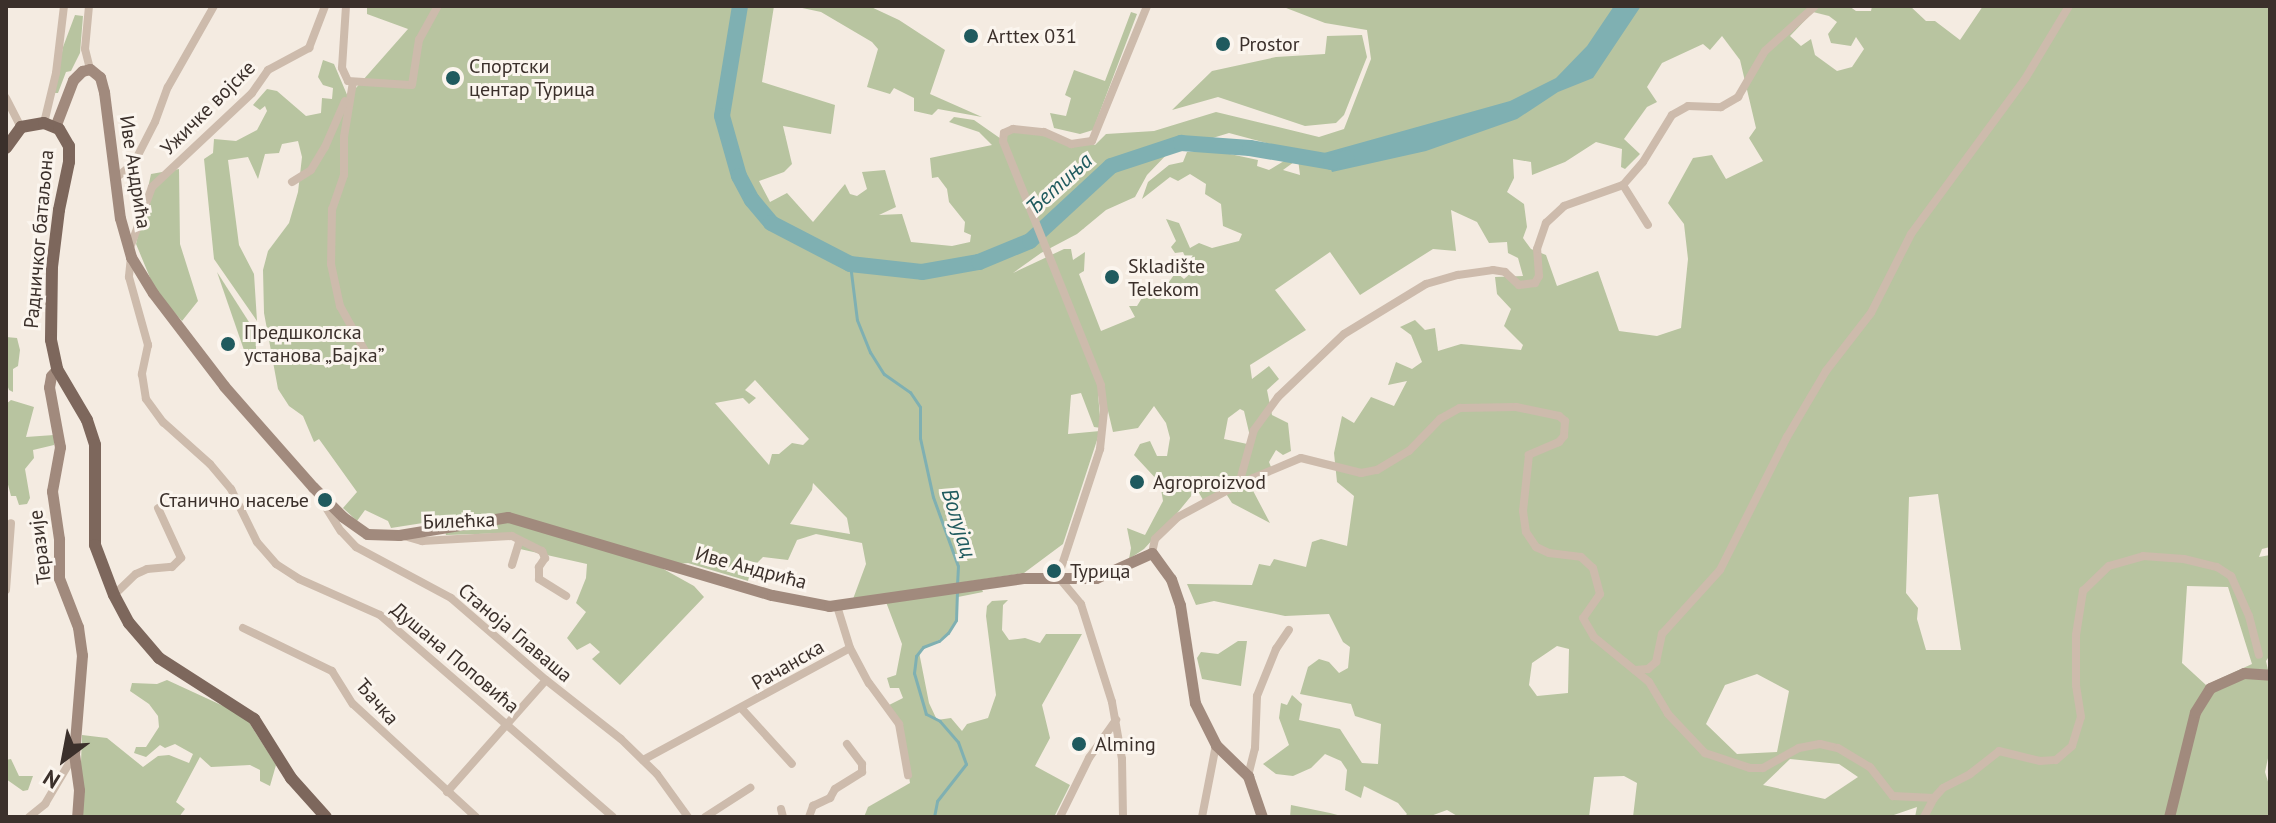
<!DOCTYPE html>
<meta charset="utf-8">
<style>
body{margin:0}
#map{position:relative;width:2276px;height:823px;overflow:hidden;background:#f4ebe1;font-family:"PT Sans",sans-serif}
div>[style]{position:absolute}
.green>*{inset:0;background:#b8c4a0}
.water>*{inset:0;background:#7fb0b2}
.stream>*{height:3px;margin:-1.5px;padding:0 1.5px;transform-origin:1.5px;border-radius:1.5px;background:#7fb0b2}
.river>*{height:16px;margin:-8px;padding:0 8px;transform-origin:8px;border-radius:8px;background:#7fb0b2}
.street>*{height:8px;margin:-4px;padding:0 4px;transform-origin:4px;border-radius:4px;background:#cdbbac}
.secondary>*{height:11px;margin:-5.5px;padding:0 5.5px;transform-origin:5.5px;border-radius:5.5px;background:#a18a7d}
.primary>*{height:12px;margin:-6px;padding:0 6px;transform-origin:6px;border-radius:6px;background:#7d675c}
.dots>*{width:22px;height:22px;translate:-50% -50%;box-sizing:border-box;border:4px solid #fbf5ee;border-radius:50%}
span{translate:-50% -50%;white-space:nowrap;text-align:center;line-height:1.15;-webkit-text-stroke:6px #fbf5ee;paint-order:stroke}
.poi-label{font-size:20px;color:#3b302b}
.left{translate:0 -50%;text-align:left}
.right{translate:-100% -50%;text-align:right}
.street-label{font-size:20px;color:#3b302b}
.water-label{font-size:22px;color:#1f5a5e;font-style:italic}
.frame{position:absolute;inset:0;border:8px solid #3b302b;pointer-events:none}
.north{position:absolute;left:24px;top:719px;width:80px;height:80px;-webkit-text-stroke:6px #fbf5ee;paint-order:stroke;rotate:212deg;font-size:22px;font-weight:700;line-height:32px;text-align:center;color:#3b302b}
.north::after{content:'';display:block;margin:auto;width:28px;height:36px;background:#3b302b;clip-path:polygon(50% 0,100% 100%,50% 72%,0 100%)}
</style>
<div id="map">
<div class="green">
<i style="clip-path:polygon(evenodd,367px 6px,774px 6px,762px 82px,835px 105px,831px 134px,783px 126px,792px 164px,784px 172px,759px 181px,770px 202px,787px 193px,813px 222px,845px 184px,850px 194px,857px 196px,867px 189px,862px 172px,885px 170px,896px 207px,879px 215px,902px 214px,911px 242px,952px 246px,970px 242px,971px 235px,964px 232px,965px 222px,949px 202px,947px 189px,938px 177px,932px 178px,930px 158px,992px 145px,979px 132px,949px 122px,954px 117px,974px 120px,1004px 141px,1006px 134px,1013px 130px,1095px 145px,1106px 134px,1154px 131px,1216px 112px,1319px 137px,1344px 129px,1371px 59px,1367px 30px,1325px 23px,1281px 6px,1849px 6px,1856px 11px,1871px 11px,1872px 6px,1910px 6px,1926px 21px,1935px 21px,1960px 40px,1983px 6px,2270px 6px,2270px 547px,2262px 549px,2259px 557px,2270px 555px,2270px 655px,2266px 661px,2270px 679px,2270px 749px,2265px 772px,2270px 788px,2270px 817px,1915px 817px,1917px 807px,1888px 817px,1633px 817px,1637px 783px,1624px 776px,1594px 777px,1589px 817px,1459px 817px,1447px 810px,1428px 817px,1404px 817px,1407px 814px,1398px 803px,1364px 786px,1361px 798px,1345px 790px,1347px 770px,1341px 761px,1325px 754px,1311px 768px,1293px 776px,1276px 774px,1263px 764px,1289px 745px,1279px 718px,1281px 703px,1287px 705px,1292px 695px,1302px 704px,1299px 720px,1340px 729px,1362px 763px,1378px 764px,1381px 724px,1355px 716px,1351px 704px,1300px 694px,1308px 667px,1319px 659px,1329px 662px,1339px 673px,1348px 668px,1350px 647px,1343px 642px,1329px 614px,1285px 616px,1214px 601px,1196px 605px,1187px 584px,1252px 585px,1259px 564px,1270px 566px,1274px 559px,1306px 567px,1312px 542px,1321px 539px,1347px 546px,1354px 496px,1337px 482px,1334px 453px,1342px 416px,1354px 423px,1371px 397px,1394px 406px,1407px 381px,1388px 385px,1396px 362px,1412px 369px,1422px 362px,1411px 335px,1400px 327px,1415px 320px,1425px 330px,1435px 328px,1438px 351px,1461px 344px,1521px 350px,1523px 345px,1504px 326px,1511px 309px,1497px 294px,1495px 277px,1523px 276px,1518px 258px,1508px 253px,1507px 242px,1489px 243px,1477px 222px,1451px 210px,1456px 251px,1433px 249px,1360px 295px,1330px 252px,1275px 290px,1306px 330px,1250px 365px,1252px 379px,1269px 366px,1279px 379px,1267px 390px,1272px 415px,1288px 423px,1291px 451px,1283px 455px,1276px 450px,1269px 462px,1271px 467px,1250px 485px,1270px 523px,1232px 503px,1223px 489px,1203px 500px,1194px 484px,1192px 495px,1178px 512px,1144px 549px,1129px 559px,1131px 548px,1127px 528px,1145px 535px,1163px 501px,1160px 483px,1134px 455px,1140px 444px,1150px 441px,1157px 456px,1167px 456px,1170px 438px,1166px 423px,1154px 406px,1138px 428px,1113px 432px,1108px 411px,1098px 394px,1101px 428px,1094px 427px,1081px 393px,1071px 395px,1068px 434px,1100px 431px,1063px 544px,1024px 573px,853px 599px,866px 564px,862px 543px,816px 534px,797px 540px,788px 560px,763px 557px,751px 569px,748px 581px,688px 563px,658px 566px,694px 586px,704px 597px,620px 685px,592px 659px,600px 652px,590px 643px,577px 650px,567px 638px,586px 612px,576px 603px,586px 578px,587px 564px,520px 549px,511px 533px,446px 535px,442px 520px,391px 528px,388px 521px,365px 510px,357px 521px,343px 508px,357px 492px,319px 439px,314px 442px,303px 416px,289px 406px,278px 389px,264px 313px,263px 270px,268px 251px,289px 223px,298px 192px,302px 157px,298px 141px,282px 144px,279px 153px,265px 154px,258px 179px,248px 157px,228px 160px,239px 245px,254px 274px,257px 321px,214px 259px,204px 159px,213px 153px,214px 139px,236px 141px,257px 130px,267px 111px,265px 106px,260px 110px,253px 105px,267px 89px,277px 91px,306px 116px,321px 113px,322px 98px,332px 99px,333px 88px,323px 85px,318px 77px,323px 60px,334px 64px,348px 97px,408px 29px,367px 14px,367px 6px,1813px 12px,1829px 16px,1837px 22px,1828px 34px,1831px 43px,1851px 46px,1856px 37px,1864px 49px,1852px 67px,1837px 71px,1815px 55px,1811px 39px,1801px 46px,1790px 36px,1813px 12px,367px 6px,1722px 36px,1740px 60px,1756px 128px,1749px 138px,1763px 161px,1726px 179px,1712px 155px,1693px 158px,1668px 203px,1684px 224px,1688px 259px,1681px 328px,1657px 336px,1619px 331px,1598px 271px,1557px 286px,1546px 255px,1531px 249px,1523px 238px,1527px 227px,1524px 204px,1507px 192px,1514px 178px,1513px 159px,1531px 162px,1532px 175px,1565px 162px,1596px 142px,1622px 149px,1621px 167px,1625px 169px,1640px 154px,1624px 139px,1647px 107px,1657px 102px,1647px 87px,1662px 63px,1703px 44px,1710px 50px,1722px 36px,367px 6px,1229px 133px,1297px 151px,1300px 175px,1283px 170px,1294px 162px,1284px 161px,1269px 170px,1257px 166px,1258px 160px,1216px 151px,1187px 152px,1183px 162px,1169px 165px,1148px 182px,1142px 199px,1170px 177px,1178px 181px,1190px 174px,1206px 184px,1205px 194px,1221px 204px,1223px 226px,1242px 234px,1239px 241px,1212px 248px,1199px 243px,1190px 248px,1179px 223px,1166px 219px,1176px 241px,1171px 247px,1175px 253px,1183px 252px,1192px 272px,1184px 279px,1176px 272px,1164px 289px,1145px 293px,1137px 306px,1129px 306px,1135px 317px,1101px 331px,1079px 274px,1084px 271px,1085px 252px,1073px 260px,1071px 249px,1064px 249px,1013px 273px,1041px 253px,1077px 234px,1106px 210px,1135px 197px,1147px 175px,1170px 151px,1229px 133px,367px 6px,755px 380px,809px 439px,803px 445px,792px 443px,779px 454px,772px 454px,769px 465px,715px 403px,743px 398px,749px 404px,756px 398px,745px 390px,755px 380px,367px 6px,1240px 409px,1244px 411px,1252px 445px,1224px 439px,1228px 418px,1240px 409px,367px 6px,813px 483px,847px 518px,850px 534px,790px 524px,812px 490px,813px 483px,367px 6px,1938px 494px,1961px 650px,1926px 650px,1917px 619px,1918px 608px,1906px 593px,1909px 497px,1938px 494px,367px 6px,2187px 586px,2228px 587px,2252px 664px,2206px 685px,2182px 663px,2187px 586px,367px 6px,1557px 646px,1569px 649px,1568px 693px,1537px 696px,1529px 685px,1532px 663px,1557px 646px,367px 6px,1757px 674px,1789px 691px,1777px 752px,1737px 754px,1706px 724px,1725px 685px,1757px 674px,367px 6px,1790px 759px,1839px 764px,1858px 777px,1825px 799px,1763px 785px,1790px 759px)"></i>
<i style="clip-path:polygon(793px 6px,869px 6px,899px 20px,945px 50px,930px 94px,982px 117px,938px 109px,932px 115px,914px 111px,914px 98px,894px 88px,890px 94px,867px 87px,878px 49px,872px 42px,821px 12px)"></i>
<i style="clip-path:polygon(1131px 12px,1137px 14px,1093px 130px,1080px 134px,1054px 128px,1050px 113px,1066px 116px,1071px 98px,1065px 95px,1074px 70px,1105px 81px)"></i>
<i style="clip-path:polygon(75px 15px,83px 16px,80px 53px,71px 71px,66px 72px,58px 93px,54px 93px,63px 47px)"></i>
<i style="clip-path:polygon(1362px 35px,1367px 57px,1344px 115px,1336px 123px,1305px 126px,1218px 97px,1172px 110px,1212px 71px,1276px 57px,1325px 54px,1327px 36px)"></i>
<i style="clip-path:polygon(179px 169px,180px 244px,198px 301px,182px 321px,156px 292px,136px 244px,151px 174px)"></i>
<i style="clip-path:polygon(217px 272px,256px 333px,256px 352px,245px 353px)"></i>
<i style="clip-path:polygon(6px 337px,17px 338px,20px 350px,18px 366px,13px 369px,13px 392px,9px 390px,6px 382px)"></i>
<i style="clip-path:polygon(11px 400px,34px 407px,26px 437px,54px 435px,54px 445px,33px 450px,34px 458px,25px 469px,30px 498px,27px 504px,19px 505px,16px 496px,11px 496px,6px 477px,6px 404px)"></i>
<i style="clip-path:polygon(981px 587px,983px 592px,958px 597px,955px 623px,947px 635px,919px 652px,929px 703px,937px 720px,951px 718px,962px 731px,967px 724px,988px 718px,996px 695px,986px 616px,987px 606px,992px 601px,1008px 600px,1003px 605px,1002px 630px,1009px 640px,1025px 638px,1040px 643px,1046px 634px,1082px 634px,1042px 705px,1050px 738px,1035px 766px,1070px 785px,1054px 817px,864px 817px,868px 807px,910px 783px,903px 739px,889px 705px,903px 698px,899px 688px,890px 688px,887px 678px,896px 675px,902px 644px,886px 602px)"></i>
<i style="clip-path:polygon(1238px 641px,1247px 641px,1241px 686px,1202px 679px,1197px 658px,1201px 652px,1218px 654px)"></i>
<i style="clip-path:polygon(167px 680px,245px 716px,276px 765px,270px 786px,260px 781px,260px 770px,250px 765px,211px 767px,200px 757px,176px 802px,185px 809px,179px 817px,79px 817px,82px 735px,107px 738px,143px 767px,158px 756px,169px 755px,189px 763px,193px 754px,175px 744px,165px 748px,160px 745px,146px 757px,134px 753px,136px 747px,146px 747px,159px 727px,158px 716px,149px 704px,130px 691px,132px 683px,157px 684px)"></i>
<i style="clip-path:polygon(11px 759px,19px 776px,33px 776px,28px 790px,23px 791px,6px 779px,6px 760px)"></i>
<i style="clip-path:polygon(1291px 805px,1330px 813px,1345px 817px,1290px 817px)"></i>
</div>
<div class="water">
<i style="clip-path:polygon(1614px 6px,1641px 6px,1593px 78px,1558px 92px,1517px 119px,1426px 151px,1332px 172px,1324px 153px,1510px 101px,1556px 78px,1587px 46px)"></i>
</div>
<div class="stream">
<i style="left:850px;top:264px;width:56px;rotate:82.9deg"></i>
<i style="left:857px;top:320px;width:35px;rotate:68deg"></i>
<i style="left:870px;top:352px;width:26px;rotate:58deg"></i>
<i style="left:884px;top:374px;width:32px;rotate:35deg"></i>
<i style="left:910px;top:392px;width:18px;rotate:56deg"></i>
<i style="left:920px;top:407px;width:31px;rotate:90deg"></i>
<i style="left:920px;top:438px;width:60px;rotate:77.6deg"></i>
<i style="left:933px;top:497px;width:73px;rotate:70.1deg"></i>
<i style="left:958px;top:566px;width:17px;rotate:93deg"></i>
<i style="left:934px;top:817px;width:16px;rotate:-79deg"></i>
<i style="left:937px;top:801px;width:47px;rotate:-51.9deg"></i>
<i style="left:966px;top:764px;width:23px;rotate:-110deg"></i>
<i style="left:958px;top:742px;width:28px;rotate:-131deg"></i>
<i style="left:940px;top:721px;width:16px;rotate:-153deg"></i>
<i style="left:926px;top:714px;width:43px;rotate:-106.3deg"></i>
<i style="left:914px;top:673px;width:17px;rotate:-83deg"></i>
<i style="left:916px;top:656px;width:11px;rotate:-52deg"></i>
<i style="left:923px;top:647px;width:17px;rotate:-21deg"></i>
<i style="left:939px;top:641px;width:12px;rotate:-42deg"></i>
<i style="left:948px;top:633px;width:15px;rotate:-58deg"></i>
<i style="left:956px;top:620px;width:29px;rotate:-88deg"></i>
</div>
<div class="river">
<i style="left:740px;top:6px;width:111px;rotate:99.3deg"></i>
<i style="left:722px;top:116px;width:62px;rotate:74.2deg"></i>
<i style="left:739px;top:176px;width:27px;rotate:62deg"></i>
<i style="left:752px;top:200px;width:30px;rotate:50deg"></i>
<i style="left:771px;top:223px;width:89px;rotate:27.4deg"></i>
<i style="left:850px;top:264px;width:72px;rotate:6.3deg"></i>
<i style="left:922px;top:272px;width:58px;rotate:-10deg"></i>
<i style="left:979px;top:262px;width:55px;rotate:-22.4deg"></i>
<i style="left:1030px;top:241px;width:110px;rotate:-42.8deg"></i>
<i style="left:1111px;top:166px;width:74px;rotate:-18.2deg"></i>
<i style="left:1181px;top:143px;width:69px;rotate:4.1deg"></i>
<i style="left:1250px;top:148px;width:82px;rotate:9.8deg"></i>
<i style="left:1331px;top:162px;width:16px;rotate:-14deg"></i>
</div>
<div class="street">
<i style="left:89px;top:6px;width:43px;rotate:95.3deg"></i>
<i style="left:85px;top:49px;width:21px;rotate:76deg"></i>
<i style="left:346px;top:6px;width:62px;rotate:93.7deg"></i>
<i style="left:342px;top:68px;width:14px;rotate:65deg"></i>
<i style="left:348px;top:81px;width:62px;rotate:3.7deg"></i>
<i style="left:353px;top:82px;width:56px;rotate:99.3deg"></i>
<i style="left:344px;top:137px;width:38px;rotate:90deg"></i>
<i style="left:344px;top:175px;width:36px;rotate:109deg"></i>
<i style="left:332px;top:209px;width:55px;rotate:91deg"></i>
<i style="left:331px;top:264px;width:43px;rotate:77.9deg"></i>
<i style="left:340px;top:306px;width:60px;rotate:60.9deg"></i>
<i style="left:412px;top:85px;width:46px;rotate:-81.2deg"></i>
<i style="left:419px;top:40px;width:39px;rotate:-61deg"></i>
<i style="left:6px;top:98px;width:33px;rotate:63deg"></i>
<i style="left:44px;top:123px;width:51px;rotate:-76.5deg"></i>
<i style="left:56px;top:73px;width:67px;rotate:-83.2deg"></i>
<i style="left:116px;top:178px;width:23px;rotate:-40deg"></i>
<i style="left:134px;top:163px;width:46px;rotate:-62.9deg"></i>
<i style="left:155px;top:122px;width:37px;rotate:-70deg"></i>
<i style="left:168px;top:87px;width:93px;rotate:-60.4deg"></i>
<i style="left:292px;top:182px;width:22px;rotate:-32deg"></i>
<i style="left:311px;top:170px;width:27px;rotate:-59deg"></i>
<i style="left:325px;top:147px;width:50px;rotate:-66.5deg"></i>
<i style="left:1623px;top:185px;width:47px;rotate:58deg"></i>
<i style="left:130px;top:248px;width:65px;rotate:-70.2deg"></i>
<i style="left:152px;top:187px;width:137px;rotate:-43.2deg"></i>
<i style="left:252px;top:93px;width:28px;rotate:-55deg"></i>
<i style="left:268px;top:70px;width:47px;rotate:-28.2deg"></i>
<i style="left:309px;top:48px;width:45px;rotate:-69.1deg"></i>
<i style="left:131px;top:257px;width:20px;rotate:96deg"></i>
<i style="left:129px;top:277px;width:71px;rotate:74.4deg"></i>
<i style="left:148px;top:345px;width:30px;rotate:102deg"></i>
<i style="left:142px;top:374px;width:25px;rotate:81deg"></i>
<i style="left:146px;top:399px;width:29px;rotate:54deg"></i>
<i style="left:163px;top:422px;width:63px;rotate:41.8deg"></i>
<i style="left:210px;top:464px;width:33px;rotate:50deg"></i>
<i style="left:231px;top:489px;width:59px;rotate:63.9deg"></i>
<i style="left:257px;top:542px;width:29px;rotate:49deg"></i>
<i style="left:276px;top:564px;width:27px;rotate:33deg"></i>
<i style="left:299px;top:579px;width:89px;rotate:24deg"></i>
<i style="left:380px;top:615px;width:308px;rotate:40.9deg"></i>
<i style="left:1239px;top:484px;width:67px;rotate:-22.8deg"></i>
<i style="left:1301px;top:458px;width:62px;rotate:14deg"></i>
<i style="left:1361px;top:473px;width:16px;rotate:-11deg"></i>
<i style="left:1377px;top:470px;width:37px;rotate:-31deg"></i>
<i style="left:1409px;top:451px;width:45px;rotate:-45.9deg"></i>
<i style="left:1440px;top:419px;width:23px;rotate:-29deg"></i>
<i style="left:1460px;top:408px;width:56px;rotate:-1deg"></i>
<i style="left:1516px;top:407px;width:44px;rotate:11.8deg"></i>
<i style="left:1559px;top:416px;width:8px;rotate:40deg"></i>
<i style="left:1565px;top:421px;width:15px;rotate:94deg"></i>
<i style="left:1564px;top:436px;width:8px;rotate:130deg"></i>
<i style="left:1559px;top:442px;width:33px;rotate:157deg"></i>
<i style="left:1529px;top:455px;width:56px;rotate:96.1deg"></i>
<i style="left:1523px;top:511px;width:21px;rotate:82deg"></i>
<i style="left:1526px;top:532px;width:18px;rotate:56deg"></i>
<i style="left:1536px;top:547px;width:14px;rotate:25deg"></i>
<i style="left:1549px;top:553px;width:32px;rotate:7deg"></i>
<i style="left:1581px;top:557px;width:16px;rotate:43deg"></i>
<i style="left:1593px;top:568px;width:27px;rotate:75deg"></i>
<i style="left:1600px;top:594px;width:29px;rotate:125deg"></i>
<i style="left:1583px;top:618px;width:22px;rotate:60deg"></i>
<i style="left:1594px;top:637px;width:71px;rotate:39.3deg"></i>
<i style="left:1649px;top:682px;width:37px;rotate:59deg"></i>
<i style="left:1668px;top:714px;width:54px;rotate:46.5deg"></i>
<i style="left:1705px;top:753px;width:47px;rotate:18.4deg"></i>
<i style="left:1750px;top:768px;width:13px"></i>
<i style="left:1763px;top:768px;width:41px;rotate:-29.1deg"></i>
<i style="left:1799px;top:748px;width:21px;rotate:-11deg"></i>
<i style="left:1820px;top:744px;width:18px;rotate:13deg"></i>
<i style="left:1838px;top:748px;width:37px;rotate:31deg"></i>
<i style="left:1870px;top:767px;width:37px;rotate:52deg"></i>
<i style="left:1893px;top:796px;width:41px;rotate:2.8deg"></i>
<i style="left:1934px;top:798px;width:21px;rotate:118deg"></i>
<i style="left:320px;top:498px;width:39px;rotate:58deg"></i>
<i style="left:341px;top:531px;width:22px;rotate:47deg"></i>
<i style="left:356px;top:547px;width:108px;rotate:28.2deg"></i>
<i style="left:451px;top:598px;width:125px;rotate:40.8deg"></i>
<i style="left:546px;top:680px;width:95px;rotate:38.2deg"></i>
<i style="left:621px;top:739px;width:50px;rotate:44.2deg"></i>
<i style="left:657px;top:774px;width:53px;rotate:54.2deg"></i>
<i style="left:404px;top:536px;width:19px;rotate:16deg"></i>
<i style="left:422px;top:541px;width:90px;rotate:-3.2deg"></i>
<i style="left:512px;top:536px;width:34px;rotate:27deg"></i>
<i style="left:542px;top:551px;width:8px;rotate:67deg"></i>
<i style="left:545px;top:558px;width:11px;rotate:124deg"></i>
<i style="left:539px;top:567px;width:12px;rotate:90deg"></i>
<i style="left:539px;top:579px;width:32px;rotate:32deg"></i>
<i style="left:1152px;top:553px;width:14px;rotate:-78deg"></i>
<i style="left:1155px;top:539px;width:32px;rotate:-44deg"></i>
<i style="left:1178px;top:517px;width:69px;rotate:-28.4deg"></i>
<i style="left:1239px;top:484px;width:56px;rotate:-74.5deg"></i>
<i style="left:1254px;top:430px;width:41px;rotate:-54deg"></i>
<i style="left:1278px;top:397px;width:91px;rotate:-43.7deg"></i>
<i style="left:1344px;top:334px;width:96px;rotate:-31.4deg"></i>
<i style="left:1426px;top:284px;width:33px;rotate:-16deg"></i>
<i style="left:1458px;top:275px;width:35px;rotate:-8deg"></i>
<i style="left:1493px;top:270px;width:12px;rotate:9deg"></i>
<i style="left:1505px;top:272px;width:19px;rotate:43deg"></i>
<i style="left:1519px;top:285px;width:16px;rotate:-7deg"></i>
<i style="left:1535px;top:283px;width:8px;rotate:-60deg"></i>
<i style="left:1539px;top:276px;width:27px;rotate:-94deg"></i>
<i style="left:1537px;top:249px;width:28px;rotate:-71deg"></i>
<i style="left:1546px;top:223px;width:25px;rotate:-43deg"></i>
<i style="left:1564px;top:206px;width:63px;rotate:-19.6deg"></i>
<i style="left:1623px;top:185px;width:30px;rotate:-49deg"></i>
<i style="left:1643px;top:162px;width:55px;rotate:-58.3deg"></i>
<i style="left:1672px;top:115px;width:18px;rotate:-29deg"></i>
<i style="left:1688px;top:106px;width:33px;rotate:2deg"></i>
<i style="left:1721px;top:107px;width:20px;rotate:-30deg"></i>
<i style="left:1738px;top:97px;width:53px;rotate:-59.6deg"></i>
<i style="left:1765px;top:51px;width:67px;rotate:-42deg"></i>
<i style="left:512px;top:565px;width:24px;rotate:-73deg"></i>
<i style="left:6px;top:590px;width:67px;rotate:-85.7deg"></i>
<i style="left:114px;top:595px;width:30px;rotate:-44deg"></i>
<i style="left:136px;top:574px;width:12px;rotate:-24deg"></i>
<i style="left:147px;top:569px;width:25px;rotate:-5deg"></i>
<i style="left:172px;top:567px;width:13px;rotate:-45deg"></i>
<i style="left:181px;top:558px;width:55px;rotate:-114.7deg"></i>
<i style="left:837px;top:606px;width:44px;rotate:72.8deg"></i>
<i style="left:850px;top:648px;width:40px;rotate:62deg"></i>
<i style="left:869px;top:683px;width:51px;rotate:53.8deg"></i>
<i style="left:899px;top:724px;width:52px;rotate:80deg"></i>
<i style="left:243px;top:628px;width:99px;rotate:25.8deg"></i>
<i style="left:332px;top:671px;width:39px;rotate:58deg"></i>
<i style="left:353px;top:704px;width:167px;rotate:42.6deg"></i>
<i style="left:1635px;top:670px;width:13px;rotate:-4deg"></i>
<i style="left:1648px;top:669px;width:11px;rotate:-41deg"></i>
<i style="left:1656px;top:662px;width:29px;rotate:-78deg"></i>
<i style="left:1662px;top:634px;width:86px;rotate:-47.8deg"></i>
<i style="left:1720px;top:570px;width:149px;rotate:-63.3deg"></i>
<i style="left:1787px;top:437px;width:77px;rotate:-59.4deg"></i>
<i style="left:1826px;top:371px;width:73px;rotate:-52.2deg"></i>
<i style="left:1871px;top:313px;width:89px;rotate:-63.1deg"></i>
<i style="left:1911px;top:234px;width:192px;rotate:-53.7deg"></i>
<i style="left:2025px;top:79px;width:85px;rotate:-58.9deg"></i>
<i style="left:742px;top:709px;width:74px;rotate:47.7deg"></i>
<i style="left:643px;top:760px;width:235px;rotate:-28.4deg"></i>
<i style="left:1248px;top:776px;width:29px;rotate:-76deg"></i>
<i style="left:1255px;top:748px;width:52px;rotate:-87.8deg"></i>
<i style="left:1257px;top:696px;width:51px;rotate:-68deg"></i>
<i style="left:1276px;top:649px;width:23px;rotate:-56deg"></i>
<i style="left:447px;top:792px;width:149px;rotate:-48.5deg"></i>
<i style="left:1934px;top:798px;width:13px;rotate:-48deg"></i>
<i style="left:1943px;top:788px;width:30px;rotate:-27deg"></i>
<i style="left:1970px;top:774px;width:37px;rotate:-38deg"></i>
<i style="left:1999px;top:751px;width:42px;rotate:13.7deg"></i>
<i style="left:2040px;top:761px;width:16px;rotate:-4deg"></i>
<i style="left:2056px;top:760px;width:21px;rotate:-41deg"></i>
<i style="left:2072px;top:746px;width:30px;rotate:-73deg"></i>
<i style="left:2081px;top:717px;width:32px;rotate:-99deg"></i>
<i style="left:2076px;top:685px;width:50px;rotate:-90deg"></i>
<i style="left:2076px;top:635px;width:45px;rotate:-81deg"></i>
<i style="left:2083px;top:591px;width:36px;rotate:-44deg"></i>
<i style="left:2109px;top:566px;width:35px;rotate:-16deg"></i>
<i style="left:2143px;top:556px;width:41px;rotate:4.2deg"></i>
<i style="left:2184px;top:559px;width:34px;rotate:14deg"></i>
<i style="left:2217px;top:567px;width:17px;rotate:33deg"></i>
<i style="left:2231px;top:576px;width:44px;rotate:65.8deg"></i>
<i style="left:2249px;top:616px;width:40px;rotate:75.6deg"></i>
<i style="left:781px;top:809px;width:8px;rotate:76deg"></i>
<i style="left:29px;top:817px;width:21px;rotate:-39deg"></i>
<i style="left:45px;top:804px;width:57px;rotate:-59.4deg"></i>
<i style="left:705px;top:817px;width:54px;rotate:-32.8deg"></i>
<i style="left:809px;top:817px;width:12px;rotate:-70deg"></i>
<i style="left:813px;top:806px;width:19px;rotate:-25deg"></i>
<i style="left:830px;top:798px;width:10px;rotate:-61deg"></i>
<i style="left:835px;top:789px;width:32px;rotate:-32deg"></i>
<i style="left:862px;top:772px;width:8px;rotate:-90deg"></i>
<i style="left:862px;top:764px;width:25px;rotate:-127deg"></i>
<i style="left:1060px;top:817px;width:66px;rotate:-63.8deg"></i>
<i style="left:1089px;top:758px;width:47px;rotate:-54.6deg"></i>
<i style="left:1123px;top:817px;width:58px;rotate:-91deg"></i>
<i style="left:1122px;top:759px;width:58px;rotate:-100deg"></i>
<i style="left:1112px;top:702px;width:103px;rotate:-107.6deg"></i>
<i style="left:1081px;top:604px;width:35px;rotate:-130deg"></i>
<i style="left:1058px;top:577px;width:135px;rotate:-71.8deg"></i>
<i style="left:1100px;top:449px;width:38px;rotate:-84deg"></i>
<i style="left:1104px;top:411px;width:26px;rotate:-97deg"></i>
<i style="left:1101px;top:385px;width:263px;rotate:-111.9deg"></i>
<i style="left:1003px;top:141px;width:8px;rotate:-83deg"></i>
<i style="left:1004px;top:133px;width:10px;rotate:-24deg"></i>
<i style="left:1013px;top:129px;width:31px;rotate:6deg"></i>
<i style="left:1044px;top:132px;width:30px;rotate:24deg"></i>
<i style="left:1071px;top:144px;width:21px;rotate:-8deg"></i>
<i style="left:1092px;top:141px;width:146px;rotate:-67.8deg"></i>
<i style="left:1202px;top:817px;width:73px;rotate:-79deg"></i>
</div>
<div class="secondary">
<i style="left:55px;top:127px;width:50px;rotate:-69deg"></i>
<i style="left:73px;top:80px;width:13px;rotate:-45deg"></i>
<i style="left:82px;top:71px;width:8px;rotate:-14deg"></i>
<i style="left:90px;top:69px;width:13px;rotate:39deg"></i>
<i style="left:100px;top:77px;width:16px;rotate:75deg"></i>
<i style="left:104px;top:92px;width:127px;rotate:82.8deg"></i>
<i style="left:120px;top:218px;width:41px;rotate:74.2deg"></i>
<i style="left:131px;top:257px;width:42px;rotate:58.6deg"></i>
<i style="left:153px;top:293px;width:117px;rotate:52.6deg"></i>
<i style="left:224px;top:386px;width:135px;rotate:48.6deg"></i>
<i style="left:313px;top:487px;width:42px;rotate:45deg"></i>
<i style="left:343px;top:517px;width:29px;rotate:35deg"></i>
<i style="left:367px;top:534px;width:32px;rotate:2deg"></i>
<i style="left:399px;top:535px;width:110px;rotate:-9.4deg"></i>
<i style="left:508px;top:517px;width:275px;rotate:16.5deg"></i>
<i style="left:772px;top:595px;width:58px;rotate:10.9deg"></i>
<i style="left:829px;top:606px;width:196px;rotate:-8.2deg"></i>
<i style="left:1023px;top:578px;width:73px"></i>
<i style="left:1096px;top:578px;width:61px;rotate:-24.1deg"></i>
<i style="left:1152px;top:553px;width:32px;rotate:54deg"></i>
<i style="left:1171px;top:579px;width:28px;rotate:71deg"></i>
<i style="left:1180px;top:605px;width:99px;rotate:81.3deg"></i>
<i style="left:1195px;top:703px;width:47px;rotate:63.4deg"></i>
<i style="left:1216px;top:745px;width:45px;rotate:44.1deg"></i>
<i style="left:1248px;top:776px;width:43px;rotate:71.1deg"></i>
<i style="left:57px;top:369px;width:9px;rotate:131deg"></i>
<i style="left:51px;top:376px;width:11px;rotate:100deg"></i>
<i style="left:49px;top:387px;width:61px;rotate:79.6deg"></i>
<i style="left:60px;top:447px;width:45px;rotate:100.3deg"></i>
<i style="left:52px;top:491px;width:49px;rotate:81.7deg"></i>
<i style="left:59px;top:539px;width:39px;rotate:90deg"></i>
<i style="left:59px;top:578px;width:53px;rotate:68.8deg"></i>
<i style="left:78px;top:627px;width:28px;rotate:82deg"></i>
<i style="left:82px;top:655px;width:99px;rotate:94.6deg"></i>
<i style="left:74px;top:754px;width:36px;rotate:82deg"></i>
<i style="left:79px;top:790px;width:27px;rotate:94deg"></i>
<i style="left:2169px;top:817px;width:108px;rotate:-76.1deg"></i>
<i style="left:2195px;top:712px;width:28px;rotate:-58deg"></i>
<i style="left:2210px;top:688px;width:37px;rotate:-24deg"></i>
<i style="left:2244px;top:673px;width:26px;rotate:4deg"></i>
</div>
<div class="primary">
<i style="left:6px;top:148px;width:26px;rotate:-54deg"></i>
<i style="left:21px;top:127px;width:23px;rotate:-10deg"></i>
<i style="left:44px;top:123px;width:16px;rotate:22deg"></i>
<i style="left:59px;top:129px;width:20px;rotate:60deg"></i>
<i style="left:69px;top:146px;width:16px;rotate:90deg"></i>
<i style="left:69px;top:162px;width:49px;rotate:101.8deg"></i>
<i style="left:59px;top:210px;width:57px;rotate:97deg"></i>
<i style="left:52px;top:267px;width:73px;rotate:90.8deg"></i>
<i style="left:51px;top:340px;width:30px;rotate:78deg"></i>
<i style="left:57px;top:369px;width:59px;rotate:59.5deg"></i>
<i style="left:87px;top:420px;width:26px;rotate:72deg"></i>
<i style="left:95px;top:445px;width:100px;rotate:90deg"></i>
<i style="left:95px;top:545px;width:53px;rotate:69.2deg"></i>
<i style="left:114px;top:595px;width:32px;rotate:62deg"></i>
<i style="left:129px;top:623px;width:46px;rotate:49.4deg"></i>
<i style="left:159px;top:658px;width:113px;rotate:32.7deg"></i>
<i style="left:254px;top:719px;width:70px;rotate:57.9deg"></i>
<i style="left:291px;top:778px;width:52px;rotate:48.1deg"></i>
</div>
<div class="dots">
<i style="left:971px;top:36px;background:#1f5a5e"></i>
<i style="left:1223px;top:44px;background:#1f5a5e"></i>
<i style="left:453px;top:78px;background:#1f5a5e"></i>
<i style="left:1112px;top:277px;background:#1f5a5e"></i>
<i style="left:228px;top:344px;background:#1f5a5e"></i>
<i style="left:1137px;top:482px;background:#1f5a5e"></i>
<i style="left:325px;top:500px;background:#1f5a5e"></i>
<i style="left:1054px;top:571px;background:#1f5a5e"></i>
<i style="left:1079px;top:744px;background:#1f5a5e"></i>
</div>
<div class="poi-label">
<span class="left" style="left:987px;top:36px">Arttex 031</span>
<span class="left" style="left:1239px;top:44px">Prostor</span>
<span class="left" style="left:469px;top:78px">Спортски<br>центар Турица</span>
<span class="left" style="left:1128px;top:278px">Skladište<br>Telekom</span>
<span class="left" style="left:244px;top:344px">Предшколска<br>установа „Бајка”</span>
<span class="left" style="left:1153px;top:482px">Agroproizvod</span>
<span class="right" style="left:309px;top:500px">Станично насеље</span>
<span class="left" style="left:1070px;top:571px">Турица</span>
<span class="left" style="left:1095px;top:744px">Alming</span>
</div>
<div class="street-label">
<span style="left:208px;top:108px;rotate:-45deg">Ужичке војске</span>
<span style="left:135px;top:172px;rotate:81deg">Иве Андрића</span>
<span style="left:39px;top:239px;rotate:-85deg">Радничког батаљона</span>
<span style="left:459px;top:521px;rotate:-2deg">Билећка</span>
<span style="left:40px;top:547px;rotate:-97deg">Теразије</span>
<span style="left:751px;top:568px;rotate:15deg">Иве Андрића</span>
<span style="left:515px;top:633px;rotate:40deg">Станоја Главаша</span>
<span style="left:455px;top:658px;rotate:40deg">Душана Поповића</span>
<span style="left:788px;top:665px;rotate:-30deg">Рачанска</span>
<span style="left:377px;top:702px;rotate:49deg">Ђачка</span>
</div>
<div class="water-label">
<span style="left:1059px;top:184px;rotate:-42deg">Ђетиња</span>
<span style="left:959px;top:523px;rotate:73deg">Волујац</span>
</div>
<div class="frame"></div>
<div class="north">N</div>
</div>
